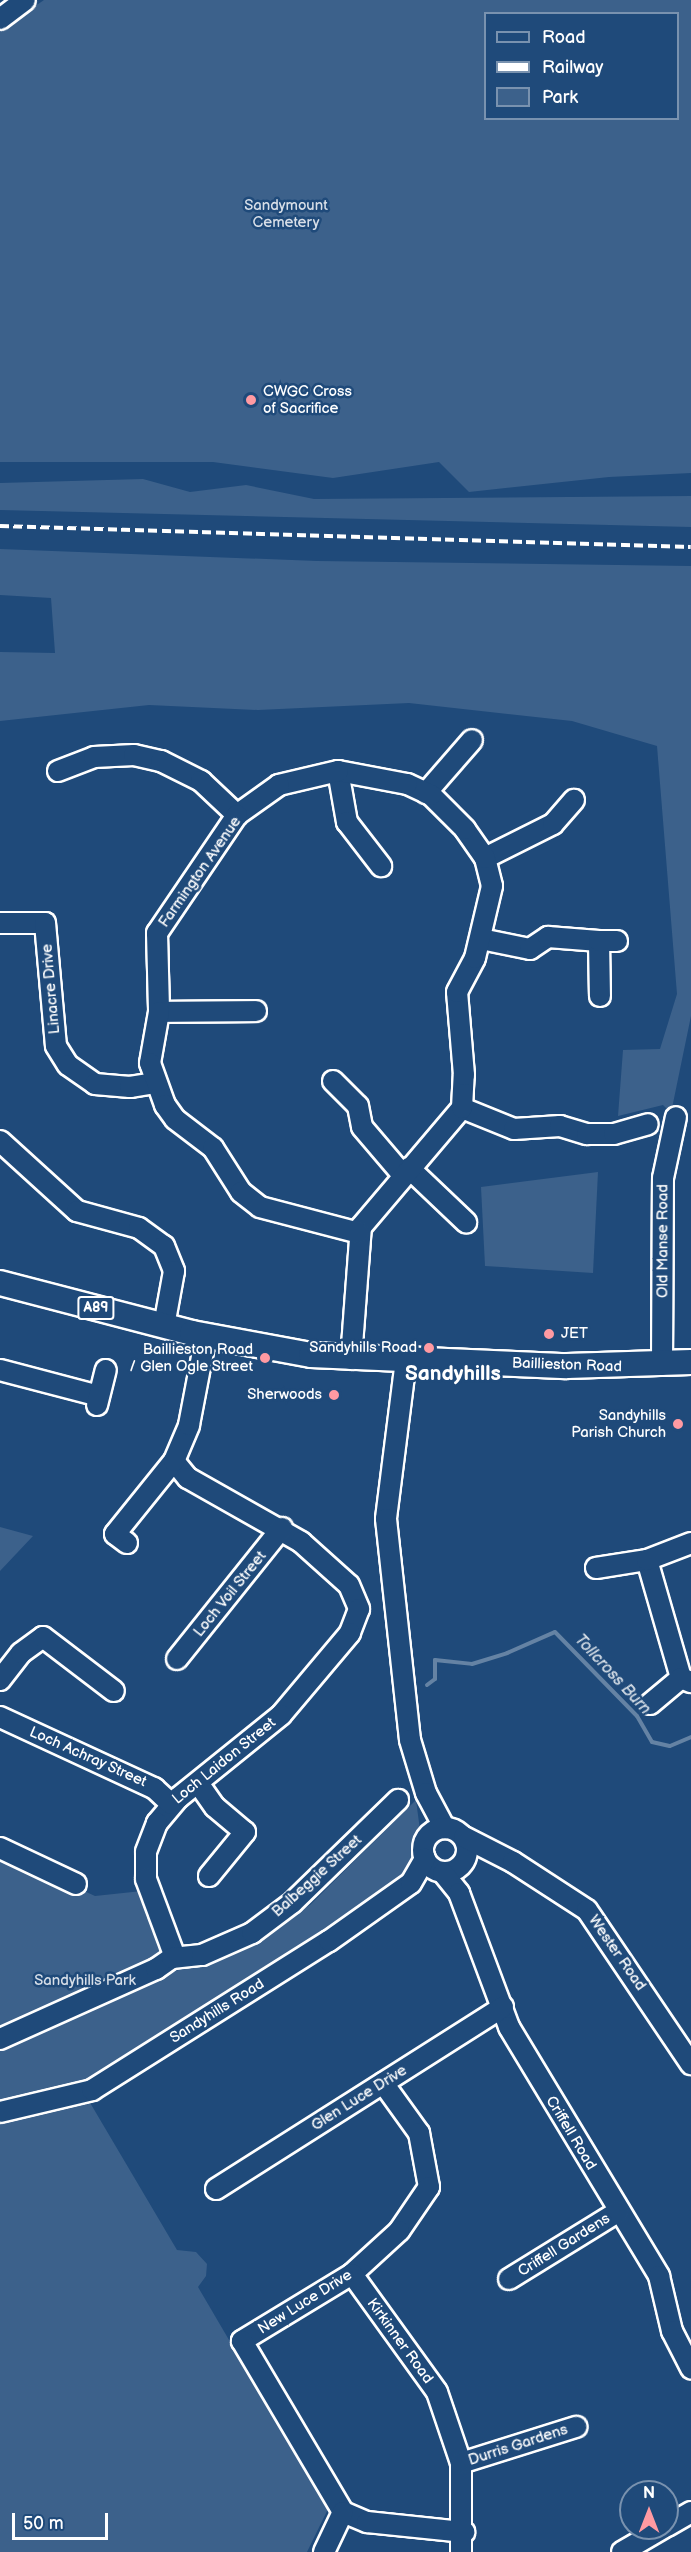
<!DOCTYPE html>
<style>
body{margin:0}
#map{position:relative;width:691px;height:2552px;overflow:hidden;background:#1f4a7a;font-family:"Balsamiq Sans",sans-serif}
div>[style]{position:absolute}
.green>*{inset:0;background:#3c618b}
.stream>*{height:4px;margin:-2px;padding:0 2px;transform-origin:2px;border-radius:2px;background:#6583a4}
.roads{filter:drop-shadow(2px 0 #fff) drop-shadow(-2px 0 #fff) drop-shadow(0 2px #fff) drop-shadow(0 -2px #fff)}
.minor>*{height:20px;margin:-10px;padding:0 10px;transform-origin:10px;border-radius:10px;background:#1f4a7a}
.minor>.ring{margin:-10px;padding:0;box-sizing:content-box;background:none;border:20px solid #1f4a7a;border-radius:50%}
.major>*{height:24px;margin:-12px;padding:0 12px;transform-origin:12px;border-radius:12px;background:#1f4a7a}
.rail>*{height:4px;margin-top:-2px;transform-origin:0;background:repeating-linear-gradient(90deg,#fff 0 9px,transparent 0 13.5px)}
.dots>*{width:16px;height:16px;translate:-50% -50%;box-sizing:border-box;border:3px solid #1f4a7a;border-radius:50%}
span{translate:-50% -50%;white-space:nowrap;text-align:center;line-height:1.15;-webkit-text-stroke:5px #1f4a7a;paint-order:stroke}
.shield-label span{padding:2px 4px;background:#1f4a7a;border:2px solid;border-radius:4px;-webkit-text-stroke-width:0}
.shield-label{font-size:14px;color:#fff;font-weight:700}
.park-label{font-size:15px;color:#d8dfe8}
.poi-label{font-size:15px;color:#fff}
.left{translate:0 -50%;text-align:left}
.right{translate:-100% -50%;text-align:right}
.street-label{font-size:15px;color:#fff}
.water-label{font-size:16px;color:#d8e0e8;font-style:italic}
.district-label{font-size:21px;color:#fff;font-weight:700}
.legend{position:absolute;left:484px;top:12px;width:195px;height:108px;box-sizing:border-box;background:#1f4a7a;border:2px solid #7992af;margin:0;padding:8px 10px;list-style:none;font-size:18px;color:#fff}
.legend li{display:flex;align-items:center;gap:12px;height:30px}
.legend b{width:30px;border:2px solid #7992af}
.north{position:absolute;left:619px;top:2480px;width:60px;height:60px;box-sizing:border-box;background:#1f4a7a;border:2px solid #7992af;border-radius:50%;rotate:0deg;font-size:16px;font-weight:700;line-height:24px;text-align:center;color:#fff}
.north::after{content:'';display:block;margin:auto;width:21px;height:27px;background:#ff9aa2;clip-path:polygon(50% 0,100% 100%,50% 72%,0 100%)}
.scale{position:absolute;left:12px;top:2513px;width:96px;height:27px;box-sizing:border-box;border:3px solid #fff;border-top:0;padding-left:8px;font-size:18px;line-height:21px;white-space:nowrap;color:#fff;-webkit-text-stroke:4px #1f4a7a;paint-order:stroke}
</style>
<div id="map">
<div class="green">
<i style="clip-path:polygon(evenodd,44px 0,691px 0,691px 473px,609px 477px,469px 492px,439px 462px,333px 478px,213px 462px,0 462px,0 30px,44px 0,486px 14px,678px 14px,678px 118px,486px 118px,486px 14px)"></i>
<i style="clip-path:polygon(143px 479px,190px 492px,246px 485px,314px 499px,691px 496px,691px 527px,0 510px,0 483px)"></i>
<i style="clip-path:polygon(0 549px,317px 561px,691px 566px,691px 1016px,671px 1113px,663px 1105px,618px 1116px,623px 1050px,660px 1049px,677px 994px,657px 746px,572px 721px,409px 703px,258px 710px,149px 705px,0 721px,0 652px,55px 653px,51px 598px,0 595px)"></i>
<i style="clip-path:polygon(598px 1172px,593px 1273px,485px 1266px,481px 1187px)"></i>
<i style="clip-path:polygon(0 1527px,33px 1536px,0 1571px)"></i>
<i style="clip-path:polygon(416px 1800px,420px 1830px,410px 1867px,382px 1894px,88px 2081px,0 2104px,0 1852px,95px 1896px,142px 1891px,174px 1972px,259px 1935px,310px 1905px)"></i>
<i style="clip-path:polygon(89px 2101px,177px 2250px,196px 2252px,207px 2264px,206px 2276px,198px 2287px,328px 2509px,307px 2552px,0 2552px,0 2122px)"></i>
</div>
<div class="stream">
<i style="left:427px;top:1685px;width:10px;rotate:-37deg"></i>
<i style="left:435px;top:1679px;width:19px;rotate:-90deg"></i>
<i style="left:435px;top:1660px;width:37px;rotate:6deg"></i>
<i style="left:472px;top:1664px;width:37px;rotate:-17deg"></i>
<i style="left:507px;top:1653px;width:52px;rotate:-23.6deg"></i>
<i style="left:555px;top:1632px;width:117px;rotate:45.7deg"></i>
<i style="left:637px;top:1716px;width:30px;rotate:60deg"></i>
<i style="left:652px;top:1742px;width:18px;rotate:13deg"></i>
<i style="left:670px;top:1746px;width:23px;rotate:-23deg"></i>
</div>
<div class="roads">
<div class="minor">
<i style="left:0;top:19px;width:31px;rotate:-37deg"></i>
<i style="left:58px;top:771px;width:39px;rotate:-21deg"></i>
<i style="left:94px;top:757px;width:40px;rotate:-2.9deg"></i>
<i style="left:134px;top:755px;width:28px;rotate:13deg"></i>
<i style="left:161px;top:761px;width:45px;rotate:26.6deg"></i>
<i style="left:201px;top:781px;width:50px;rotate:43.4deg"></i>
<i style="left:338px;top:771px;width:52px;rotate:80deg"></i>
<i style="left:347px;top:822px;width:56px;rotate:52.3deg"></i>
<i style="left:426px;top:793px;width:70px;rotate:-49deg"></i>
<i style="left:485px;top:858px;width:76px;rotate:-26.6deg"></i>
<i style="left:553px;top:824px;width:32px;rotate:-49deg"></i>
<i style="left:0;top:923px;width:45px"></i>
<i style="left:45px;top:923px;width:123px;rotate:84.9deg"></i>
<i style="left:56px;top:1046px;width:22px;rotate:58deg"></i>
<i style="left:68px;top:1065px;width:33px;rotate:35deg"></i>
<i style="left:95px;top:1084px;width:35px;rotate:5deg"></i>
<i style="left:130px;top:1087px;width:26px;rotate:-9deg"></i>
<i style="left:481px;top:939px;width:50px;rotate:11.5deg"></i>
<i style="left:530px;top:949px;width:22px;rotate:-34deg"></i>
<i style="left:548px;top:937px;width:51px;rotate:4.5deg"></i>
<i style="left:599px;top:941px;width:55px;rotate:89deg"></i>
<i style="left:599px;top:941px;width:18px"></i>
<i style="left:159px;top:1012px;width:97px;rotate:-0.6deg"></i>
<i style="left:333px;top:1081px;width:35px;rotate:45deg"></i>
<i style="left:358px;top:1106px;width:21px;rotate:79deg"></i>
<i style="left:362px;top:1127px;width:63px;rotate:49.5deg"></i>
<i style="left:462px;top:1108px;width:56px;rotate:22deg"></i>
<i style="left:514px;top:1129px;width:46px;rotate:-3.7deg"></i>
<i style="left:560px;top:1126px;width:28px;rotate:17deg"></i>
<i style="left:587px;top:1134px;width:27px"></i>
<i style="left:614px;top:1134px;width:35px;rotate:-16deg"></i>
<i style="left:0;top:1141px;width:104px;rotate:42.3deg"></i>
<i style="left:77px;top:1211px;width:64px;rotate:15.3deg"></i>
<i style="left:139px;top:1228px;width:31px;rotate:36deg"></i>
<i style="left:164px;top:1246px;width:27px;rotate:68deg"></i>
<i style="left:174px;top:1271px;width:56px;rotate:100.3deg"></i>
<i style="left:409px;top:1168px;width:79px;rotate:43.5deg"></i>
<i style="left:351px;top:1359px;width:132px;rotate:-85.7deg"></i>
<i style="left:361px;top:1227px;width:156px;rotate:-49.7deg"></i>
<i style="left:462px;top:1108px;width:33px;rotate:-87deg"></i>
<i style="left:464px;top:1075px;width:83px;rotate:-94.8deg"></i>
<i style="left:457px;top:992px;width:38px;rotate:-62deg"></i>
<i style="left:475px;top:958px;width:74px;rotate:-76.7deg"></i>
<i style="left:492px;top:886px;width:29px;rotate:-104deg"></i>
<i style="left:485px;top:858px;width:35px;rotate:-125deg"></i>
<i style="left:465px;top:829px;width:48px;rotate:-135deg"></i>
<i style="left:431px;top:795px;width:26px;rotate:-155deg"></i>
<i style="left:407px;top:784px;width:70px;rotate:-169.3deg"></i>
<i style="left:338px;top:771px;width:61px;rotate:166.7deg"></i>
<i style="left:279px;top:785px;width:52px;rotate:144.5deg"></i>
<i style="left:237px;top:815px;width:143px;rotate:124.1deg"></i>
<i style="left:157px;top:933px;width:79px;rotate:88.5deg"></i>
<i style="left:159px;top:1012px;width:52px;rotate:100deg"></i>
<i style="left:150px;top:1063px;width:45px;rotate:70.3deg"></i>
<i style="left:165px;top:1105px;width:17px;rotate:54deg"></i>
<i style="left:175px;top:1119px;width:48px;rotate:37.3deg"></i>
<i style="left:213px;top:1148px;width:52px;rotate:57.5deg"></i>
<i style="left:241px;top:1192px;width:24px;rotate:38deg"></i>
<i style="left:260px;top:1207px;width:102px;rotate:14.7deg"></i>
<i style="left:406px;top:1360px;width:160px;rotate:97.2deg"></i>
<i style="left:386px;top:1519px;width:222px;rotate:83.8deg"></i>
<i style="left:410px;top:1740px;width:55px;rotate:73.2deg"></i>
<i style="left:426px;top:1793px;width:40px;rotate:62deg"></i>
<i style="left:662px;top:1365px;width:187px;rotate:-89.7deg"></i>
<i style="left:663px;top:1178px;width:62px;rotate:-78deg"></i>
<i style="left:0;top:1370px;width:102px;rotate:14.7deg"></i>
<i style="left:97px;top:1405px;width:36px;rotate:-76deg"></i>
<i style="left:174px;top:1461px;width:22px;rotate:51deg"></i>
<i style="left:188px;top:1478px;width:130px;rotate:29.5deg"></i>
<i style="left:301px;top:1542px;width:64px;rotate:41.9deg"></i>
<i style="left:349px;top:1585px;width:26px;rotate:67deg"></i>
<i style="left:359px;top:1609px;width:26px;rotate:111deg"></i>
<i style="left:350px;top:1633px;width:107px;rotate:130.1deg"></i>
<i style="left:281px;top:1715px;width:132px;rotate:141.1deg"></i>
<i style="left:178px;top:1798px;width:33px;rotate:130deg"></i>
<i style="left:157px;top:1823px;width:31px;rotate:111deg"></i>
<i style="left:146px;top:1852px;width:27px;rotate:90deg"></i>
<i style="left:146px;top:1879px;width:83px;rotate:69.6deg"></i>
<i style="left:127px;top:1543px;width:15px;rotate:-143deg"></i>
<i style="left:115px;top:1534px;width:94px;rotate:-51.1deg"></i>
<i style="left:174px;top:1461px;width:39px;rotate:-67deg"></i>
<i style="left:189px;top:1425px;width:91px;rotate:-79.2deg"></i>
<i style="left:647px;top:1560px;width:123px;rotate:73.9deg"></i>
<i style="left:681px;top:1678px;width:11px;rotate:22deg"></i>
<i style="left:596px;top:1568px;width:52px;rotate:-8.9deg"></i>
<i style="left:647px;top:1560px;width:47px;rotate:-21.1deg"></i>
<i style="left:177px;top:1659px;width:168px;rotate:-51.3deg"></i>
<i style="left:0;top:1680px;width:34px;rotate:-52deg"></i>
<i style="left:21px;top:1653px;width:27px;rotate:-36deg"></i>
<i style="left:43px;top:1637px;width:89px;rotate:37.3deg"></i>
<i style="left:650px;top:1704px;width:40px;rotate:-40deg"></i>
<i style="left:0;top:1717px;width:170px;rotate:24.8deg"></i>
<i style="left:154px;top:1788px;width:23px;rotate:43deg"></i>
<i style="left:198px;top:1783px;width:29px;rotate:55deg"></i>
<i style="left:215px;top:1807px;width:39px;rotate:40deg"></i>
<i style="left:245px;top:1832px;width:57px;rotate:129.3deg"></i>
<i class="ring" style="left:423px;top:1828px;width:24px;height:24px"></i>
<i style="left:464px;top:1837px;width:55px;rotate:27deg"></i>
<i style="left:513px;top:1862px;width:88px;rotate:33deg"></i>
<i style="left:587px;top:1910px;width:186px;rotate:56deg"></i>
<i style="left:0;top:1848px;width:84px;rotate:25.3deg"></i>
<i style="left:443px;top:1873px;width:26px;rotate:51deg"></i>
<i style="left:459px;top:1893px;width:143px;rotate:69.5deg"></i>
<i style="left:509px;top:2027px;width:291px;rotate:58.9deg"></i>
<i style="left:659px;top:2276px;width:57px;rotate:76.7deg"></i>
<i style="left:672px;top:2331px;width:42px;rotate:62.8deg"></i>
<i style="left:0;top:2039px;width:171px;rotate:-24.2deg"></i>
<i style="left:156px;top:1969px;width:19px;rotate:-35deg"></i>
<i style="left:172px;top:1958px;width:30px;rotate:-6deg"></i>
<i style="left:202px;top:1955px;width:55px;rotate:-23.7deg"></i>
<i style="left:252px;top:1933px;width:50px;rotate:-36.9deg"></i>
<i style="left:292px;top:1903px;width:148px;rotate:-44.2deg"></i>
<i style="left:383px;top:2083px;width:62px;rotate:54.2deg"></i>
<i style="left:419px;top:2133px;width:55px;rotate:79.5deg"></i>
<i style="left:429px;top:2187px;width:53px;rotate:124.3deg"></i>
<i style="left:399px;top:2231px;width:64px;rotate:137.5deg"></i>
<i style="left:352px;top:2274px;width:129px;rotate:148.7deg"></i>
<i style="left:242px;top:2341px;width:199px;rotate:59.4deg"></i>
<i style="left:343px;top:2512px;width:26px;rotate:23deg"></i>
<i style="left:367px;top:2522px;width:98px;rotate:5.9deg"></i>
<i style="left:0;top:2112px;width:95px;rotate:-13.4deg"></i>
<i style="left:92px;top:2090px;width:280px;rotate:-32.2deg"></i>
<i style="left:329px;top:1941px;width:100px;rotate:-35.3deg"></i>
<i style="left:411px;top:1883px;width:28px;rotate:-60deg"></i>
<i style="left:216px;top:2189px;width:340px;rotate:-32.4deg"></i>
<i style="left:352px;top:2274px;width:145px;rotate:54.2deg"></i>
<i style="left:437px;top:2392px;width:75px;rotate:71.3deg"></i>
<i style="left:461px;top:2463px;width:89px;rotate:90deg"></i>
<i style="left:509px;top:2279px;width:129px;rotate:-31.7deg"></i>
<i style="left:461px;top:2463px;width:121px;rotate:-17.4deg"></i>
<i style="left:667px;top:2526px;width:28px;rotate:-30deg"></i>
<i style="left:324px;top:2552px;width:44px;rotate:-64.6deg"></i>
<i style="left:622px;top:2552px;width:48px;rotate:-30.3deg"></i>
</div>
<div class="major">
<i style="left:0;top:1283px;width:198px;rotate:14.6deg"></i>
<i style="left:192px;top:1333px;width:121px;rotate:10.5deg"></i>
<i style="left:311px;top:1355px;width:256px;rotate:2.5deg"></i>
<i style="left:567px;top:1366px;width:124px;rotate:-1.8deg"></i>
</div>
</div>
<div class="rail">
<i style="left:0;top:526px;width:691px;rotate:1.74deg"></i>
</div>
<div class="dots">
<i style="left:251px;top:400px;background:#ff9aa2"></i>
<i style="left:549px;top:1334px;background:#ff9aa2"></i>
<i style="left:429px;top:1348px;background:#ff9aa2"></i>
<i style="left:265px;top:1358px;background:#ff9aa2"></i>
<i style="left:334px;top:1395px;background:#ff9aa2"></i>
<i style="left:678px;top:1424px;background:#ff9aa2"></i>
</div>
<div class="shield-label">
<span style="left:96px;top:1308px">A89</span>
</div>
<div class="park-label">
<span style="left:286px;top:214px">Sandymount<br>Cemetery</span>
<span style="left:85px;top:1981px">Sandyhills Park</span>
</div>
<div class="poi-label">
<span class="left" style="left:263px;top:400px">CWGC Cross<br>of Sacrifice</span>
<span class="left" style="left:561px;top:1334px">JET</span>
<span class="right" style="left:417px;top:1348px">Sandyhills Road</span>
<span class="right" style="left:253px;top:1358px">Baillieston Road<br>/ Glen Ogle Street</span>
<span class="right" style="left:322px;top:1395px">Sherwoods</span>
<span class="right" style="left:666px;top:1424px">Sandyhills<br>Parish Church</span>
</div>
<div class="street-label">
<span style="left:200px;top:872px;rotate:-55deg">Farmington Avenue</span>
<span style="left:51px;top:989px;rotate:-95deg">Linacre Drive</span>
<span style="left:663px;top:1241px;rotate:-90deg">Old Manse Road</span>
<span style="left:567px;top:1365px;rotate:2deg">Baillieston Road</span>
<span style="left:230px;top:1594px;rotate:-51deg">Loch Voil Street</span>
<span style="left:88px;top:1757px;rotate:24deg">Loch Achray Street</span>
<span style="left:224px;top:1761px;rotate:-39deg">Loch Laidon Street</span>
<span style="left:317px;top:1876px;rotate:-42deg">Balbeggie Street</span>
<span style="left:617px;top:1953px;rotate:55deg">Wester Road</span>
<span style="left:217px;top:2011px;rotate:-32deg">Sandyhills Road</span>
<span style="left:359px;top:2098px;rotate:-32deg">Glen Luce Drive</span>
<span style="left:571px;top:2133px;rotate:59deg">Criffell Road</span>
<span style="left:564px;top:2245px;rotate:-32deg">Criffell Gardens</span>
<span style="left:305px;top:2302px;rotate:-32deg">New Luce Drive</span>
<span style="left:400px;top:2341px;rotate:54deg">Kirkinner Road</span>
<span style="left:518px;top:2445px;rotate:-18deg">Durris Gardens</span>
</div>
<div class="water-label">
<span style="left:612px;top:1675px;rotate:47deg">Tollcross Burn</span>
</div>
<div class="district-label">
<span style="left:453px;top:1374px">Sandyhills</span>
</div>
<ul class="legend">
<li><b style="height:8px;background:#1f4a7a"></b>Road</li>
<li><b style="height:8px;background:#fff"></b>Railway</li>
<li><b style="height:16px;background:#3c618b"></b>Park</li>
</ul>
<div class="north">N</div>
<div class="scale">50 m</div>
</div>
